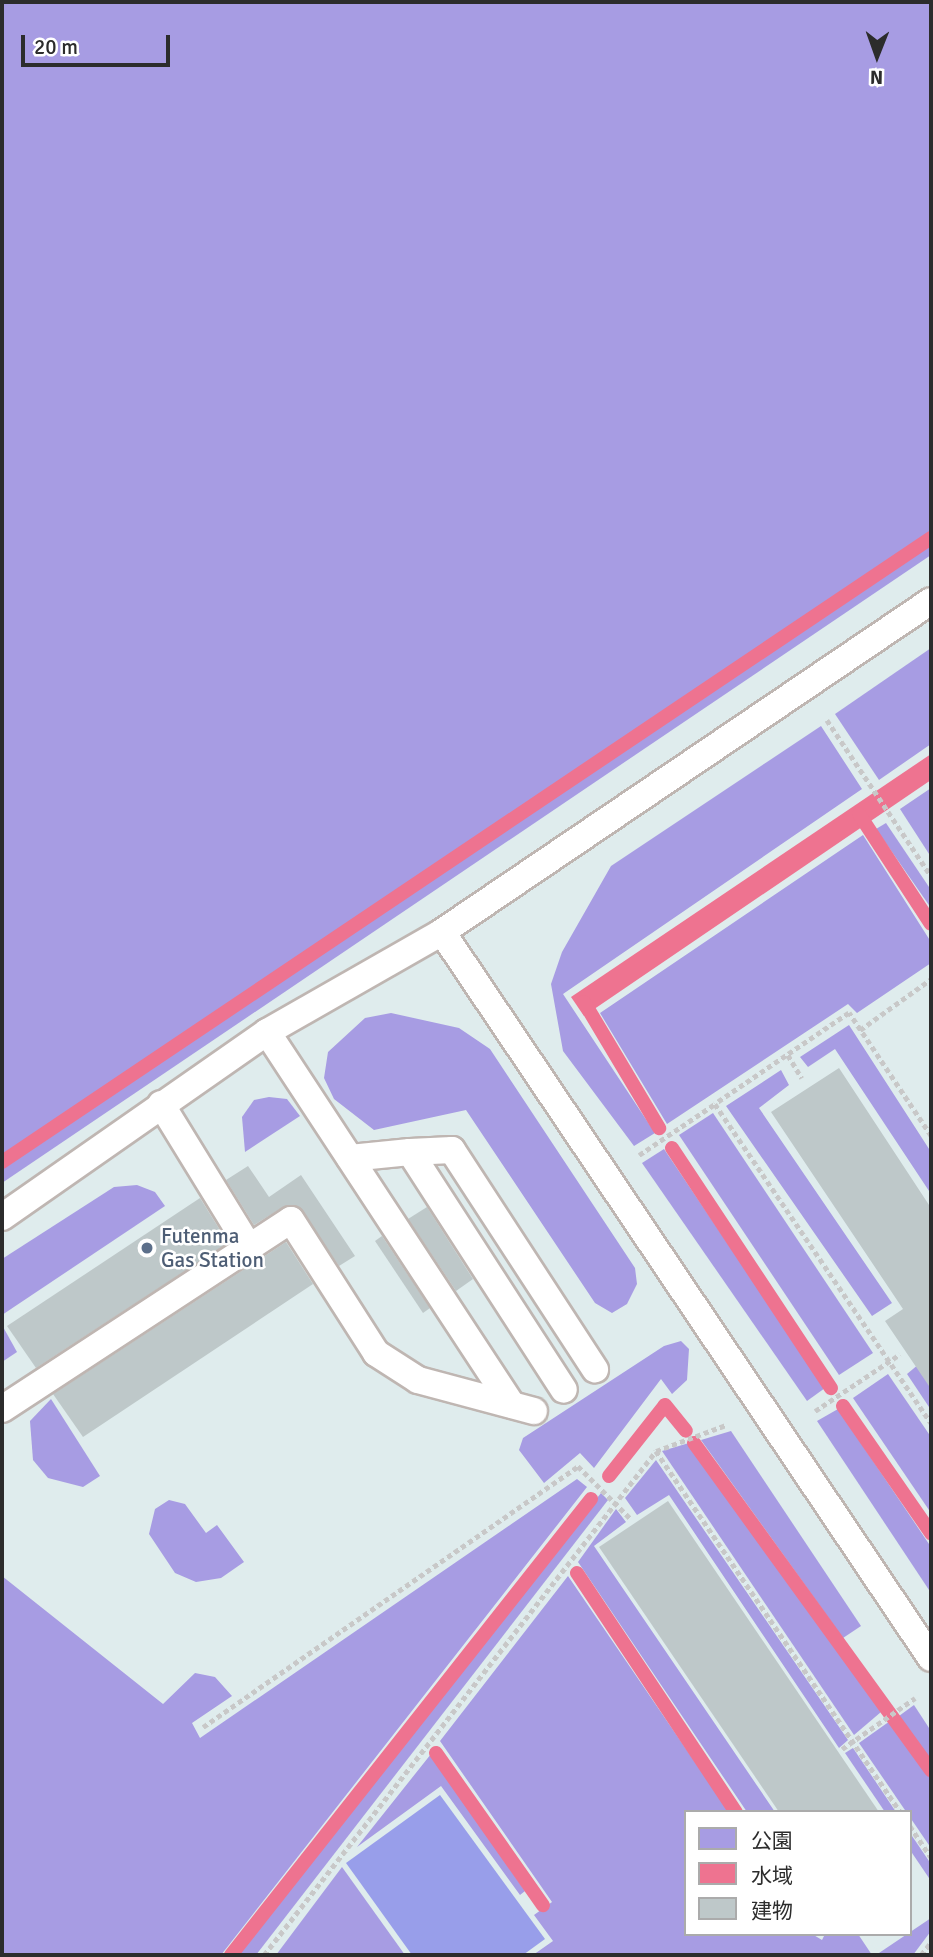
<!DOCTYPE html>
<meta charset="utf-8">
<style>
body{margin:0}
#map{position:relative;width:933px;height:1957px;overflow:hidden;background:#dfeced;font-family:Signika,"Noto Sans JP",sans-serif}
div>[style]{position:absolute}
.green>*{inset:0;background:#a79ce3}
.pitch>*{inset:0;background:#989eea}
.water>*{inset:0;background:#ee7390}
.stream>*{height:14px;margin:-7px;padding:0 7px;transform-origin:7px;border-radius:7px;background:#ee7390}
.building>*{inset:0;background:#bec8c9}
.path>*{height:4.5px;margin-top:-2.25px;transform-origin:0;background:repeating-linear-gradient(90deg,#c8c8c8 0 5px,transparent 0 8.5px)}
.roads{filter:drop-shadow(2px 0 #bfb6b2) drop-shadow(-2px 0 #bfb6b2) drop-shadow(0 2px #bfb6b2) drop-shadow(0 -2px #bfb6b2)}
.lane>*{height:26px;margin:-13px;padding:0 13px;transform-origin:13px;border-radius:13px;background:#fff}
.dots>*{width:19px;height:19px;translate:-50% -50%;box-sizing:border-box;border:4px solid #fff;border-radius:50%}
span{translate:-50% -50%;white-space:nowrap;text-align:center;line-height:1.15;-webkit-text-stroke:5px #fff;paint-order:stroke}
.service-label{font-size:21px;color:#4e5e75}
.left{translate:0 -50%;text-align:left}
.frame{position:absolute;inset:0;border:4px solid #2c2c2c;pointer-events:none}
.legend{position:absolute;left:684px;top:1810px;width:228px;height:126px;box-sizing:border-box;background:#fff;border:2px solid #ababab;margin:0;padding:9px 12px;list-style:none;font-size:21px;color:#2c2c2c}
.legend li{display:flex;align-items:center;gap:14px;height:35px}
.legend b{width:35px;border:2px solid #ababab}
.north{position:absolute;left:842px;top:21px;width:70px;height:70px;-webkit-text-stroke:5px #fff;paint-order:stroke;rotate:181deg;font-size:19px;font-weight:700;line-height:28px;text-align:center;color:#2c2c2c}
.north::after{content:'';display:block;margin:auto;width:24px;height:32px;background:#2c2c2c;clip-path:polygon(50% 0,100% 100%,50% 72%,0 100%)}
.scale{position:absolute;left:21px;top:35px;width:149px;height:32px;box-sizing:border-box;border:4px solid #2c2c2c;border-top:0;padding-left:9px;font-size:21px;line-height:24px;white-space:nowrap;color:#2c2c2c;-webkit-text-stroke:5px #fff;paint-order:stroke}
</style>
<div id="map">
<div class="green">
<i style="clip-path:polygon(2px 2px,931px 2px,931px 555px,2px 1183px)"></i>
<i style="clip-path:polygon(931px 648px,931px 744px,879px 780px,835px 714px)"></i>
<i style="clip-path:polygon(821px 726px,862px 789px,563px 994px,655px 1133px,634px 1146px,563px 1051px,551px 984px,562px 952px,611px 866px)"></i>
<i style="clip-path:polygon(931px 788px,931px 857px,900px 809px)"></i>
<i style="clip-path:polygon(886px 823px,931px 890px,931px 908px,876px 829px)"></i>
<i style="clip-path:polygon(863px 835px,931px 942px,931px 963px,857px 1013px,848px 1004px,667px 1124px,600px 1013px)"></i>
<i style="clip-path:polygon(391px 1013px,459px 1028px,490px 1049px,635px 1268px,637px 1284px,627px 1304px,612px 1313px,595px 1303px,466px 1110px,374px 1130px,334px 1099px,324px 1078px,328px 1052px,365px 1018px)"></i>
<i style="clip-path:polygon(849px 1025px,931px 1152px,931px 1194px,835px 1049px,808px 1067px,800px 1057px)"></i>
<i style="clip-path:polygon(781px 1070px,789px 1085px,759px 1108px,892px 1303px,872px 1316px,726px 1106px)"></i>
<i style="clip-path:polygon(269px 1097px,287px 1099px,300px 1116px,245px 1152px,242px 1117px,254px 1100px)"></i>
<i style="clip-path:polygon(713px 1113px,873px 1353px,839px 1375px,679px 1135px)"></i>
<i style="clip-path:polygon(664px 1149px,825px 1388px,807px 1401px,642px 1163px)"></i>
<i style="clip-path:polygon(137px 1185px,155px 1192px,165px 1206px,2px 1315px,2px 1259px,114px 1187px)"></i>
<i style="clip-path:polygon(2px 1325px,17px 1352px,2px 1362px)"></i>
<i style="clip-path:polygon(681px 1341px,689px 1349px,687px 1380px,672px 1394px,661px 1379px,594px 1468px,580px 1453px,544px 1483px,519px 1450px,523px 1438px,664px 1346px)"></i>
<i style="clip-path:polygon(925px 1359px,931px 1369px,931px 1410px,907px 1374px)"></i>
<i style="clip-path:polygon(888px 1374px,931px 1437px,931px 1513px,853px 1398px)"></i>
<i style="clip-path:polygon(51px 1399px,100px 1476px,83px 1487px,48px 1478px,33px 1460px,30px 1421px)"></i>
<i style="clip-path:polygon(838px 1409px,931px 1547px,931px 1593px,817px 1421px)"></i>
<i style="clip-path:polygon(731px 1431px,861px 1626px,843px 1638px,701px 1440px)"></i>
<i style="clip-path:polygon(689px 1443px,881px 1712px,854px 1735px,662px 1451px)"></i>
<i style="clip-path:polygon(656px 1460px,848px 1740px,839px 1748px,669px 1495px,637px 1515px,625px 1498px)"></i>
<i style="clip-path:polygon(577px 1479px,587px 1487px,221px 1955px,2px 1955px,2px 1576px,163px 1704px,195px 1673px,215px 1677px,232px 1696px,192px 1723px,200px 1738px)"></i>
<i style="clip-path:polygon(601px 1493px,608px 1500px,256px 1955px,237px 1955px)"></i>
<i style="clip-path:polygon(169px 1500px,185px 1504px,206px 1533px,217px 1525px,244px 1562px,221px 1578px,196px 1582px,175px 1573px,149px 1534px,155px 1509px)"></i>
<i style="clip-path:polygon(616px 1509px,626px 1522px,594px 1546px,775px 1812px,747px 1812px,578px 1562px)"></i>
<i style="clip-path:polygon(568px 1576px,729px 1812px,686px 1812px,686px 1934px,812px 1934px,822px 1940px,825px 1934px,858px 1934px,872px 1955px,533px 1955px,553px 1941px,534px 1915px,552px 1902px,440px 1741px)"></i>
<i style="clip-path:polygon(914px 1705px,931px 1731px,931px 1762px,899px 1716px)"></i>
<i style="clip-path:polygon(890px 1721px,931px 1779px,931px 1848px,859px 1743px)"></i>
<i style="clip-path:polygon(853px 1748px,896px 1812px,885px 1812px,845px 1753px)"></i>
<i style="clip-path:polygon(431px 1754px,525px 1891px,520px 1895px,441px 1786px,357px 1847px)"></i>
<i style="clip-path:polygon(910px 1833px,931px 1864px,931px 1881px,910px 1850px)"></i>
<i style="clip-path:polygon(342px 1867px,405px 1955px,276px 1955px)"></i>
<i style="clip-path:polygon(931px 1918px,931px 1931px,913px 1955px,876px 1955px)"></i>
</div>
<div class="pitch">
<i style="clip-path:polygon(440px 1795px,545px 1939px,523px 1955px,412px 1955px,346px 1863px)"></i>
</div>
<div class="water">
<i style="clip-path:polygon(931px 754px,931px 780px,584px 1016px,571px 997px)"></i>
</div>
<div class="stream">
<i style="left:859px;top:814px;width:131px;rotate:56.8deg"></i>
<i style="left:584px;top:1002px;width:147px;rotate:59.2deg"></i>
<i style="left:672px;top:1148px;width:288px;rotate:56.5deg"></i>
<i style="left:2px;top:1162px;width:1119px;rotate:-33.89deg"></i>
<i style="left:843px;top:1406px;width:155px;rotate:55.3deg"></i>
<i style="left:694px;top:1443px;width:404px;rotate:54.1deg"></i>
<i style="left:609px;top:1476px;width:90px;rotate:-51.7deg"></i>
<i style="left:665px;top:1405px;width:33px;rotate:51deg"></i>
<i style="left:577px;top:1573px;width:287px;rotate:56.4deg"></i>
<i style="left:436px;top:1753px;width:186px;rotate:54.9deg"></i>
<i style="left:231px;top:1955px;width:581px;rotate:-51.71deg"></i>
</div>
<div class="building">
<i style="clip-path:polygon(839px 1068px,931px 1208px,931px 1389px,885px 1321px,903px 1309px,771px 1112px)"></i>
<i style="clip-path:polygon(248px 1166px,269px 1197px,301px 1175px,355px 1256px,339px 1266px,298px 1206px,283px 1207px,254px 1225px,226px 1180px)"></i>
<i style="clip-path:polygon(200px 1198px,228px 1243px,36px 1368px,7px 1326px)"></i>
<i style="clip-path:polygon(427px 1207px,473px 1279px,456px 1291px,408px 1219px)"></i>
<i style="clip-path:polygon(382px 1236px,430px 1308px,423px 1313px,375px 1241px)"></i>
<i style="clip-path:polygon(286px 1242px,313px 1284px,83px 1437px,53px 1394px)"></i>
<i style="clip-path:polygon(668px 1501px,879px 1812px,779px 1812px,599px 1547px)"></i>
</div>
<div class="path">
<i style="left:827px;top:720px;width:187px;rotate:56.3deg"></i>
<i style="left:860px;top:1030px;width:87px;rotate:-35.7deg"></i>
<i style="left:788px;top:1055px;width:27px;rotate:59deg"></i>
<i style="left:931px;top:1136px;width:148px;rotate:-123.7deg"></i>
<i style="left:849px;top:1013px;width:162px;rotate:145.8deg"></i>
<i style="left:715px;top:1104px;width:385px;rotate:55.9deg"></i>
<i style="left:639px;top:1155px;width:92px;rotate:-33.9deg"></i>
<i style="left:815px;top:1411px;width:102px;rotate:-33.8deg"></i>
<i style="left:656px;top:1451px;width:436px;rotate:55.9deg"></i>
<i style="left:203px;top:1727px;width:457px;rotate:-34.8deg"></i>
<i style="left:578px;top:1466px;width:75px;rotate:45deg"></i>
<i style="left:842px;top:1749px;width:89px;rotate:-34.9deg"></i>
<i style="left:910px;top:1826px;width:37px;rotate:56deg"></i>
<i style="left:264px;top:1955px;width:638px;rotate:-52.13deg"></i>
<i style="left:656px;top:1451px;width:75px;rotate:-20.4deg"></i>
<i style="left:921px;top:1955px;width:16px;rotate:-52deg"></i>
</div>
<div class="roads">
<div class="lane">
<i style="left:442px;top:932px;width:875px;rotate:56.04deg"></i>
<i style="left:267px;top:1032px;width:446px;rotate:56.7deg"></i>
<i style="left:161px;top:1104px;width:168px;rotate:58.4deg"></i>
<i style="left:410px;top:1152px;width:42px;rotate:-2.7deg"></i>
<i style="left:452px;top:1150px;width:262px;rotate:56.9deg"></i>
<i style="left:350px;top:1158px;width:60px;rotate:-5.7deg"></i>
<i style="left:410px;top:1152px;width:283px;rotate:57.1deg"></i>
<i style="left:2px;top:1217px;width:323px;rotate:-34.9deg"></i>
<i style="left:267px;top:1032px;width:202px;rotate:-29.7deg"></i>
<i style="left:442px;top:932px;width:590px;rotate:-34.09deg"></i>
<i style="left:2px;top:1409px;width:345px;rotate:-33.2deg"></i>
<i style="left:291px;top:1220px;width:158px;rotate:57.4deg"></i>
<i style="left:376px;top:1353px;width:50px;rotate:32.7deg"></i>
<i style="left:418px;top:1380px;width:120px;rotate:15deg"></i>
</div>
</div>
<div class="dots">
<i style="left:147px;top:1248px;background:#5c6f8a"></i>
</div>
<div class="service-label">
<span class="left" style="left:161px;top:1248px">Futenma<br>Gas Station</span>
</div>
<div class="frame"></div>
<ul class="legend">
<li><b style="height:19px;background:#a79ce3"></b>公園</li>
<li><b style="height:19px;background:#ee7390"></b>水域</li>
<li><b style="height:19px;background:#bec8c9"></b>建物</li>
</ul>
<div class="north">N</div>
<div class="scale">20 m</div>
</div>
